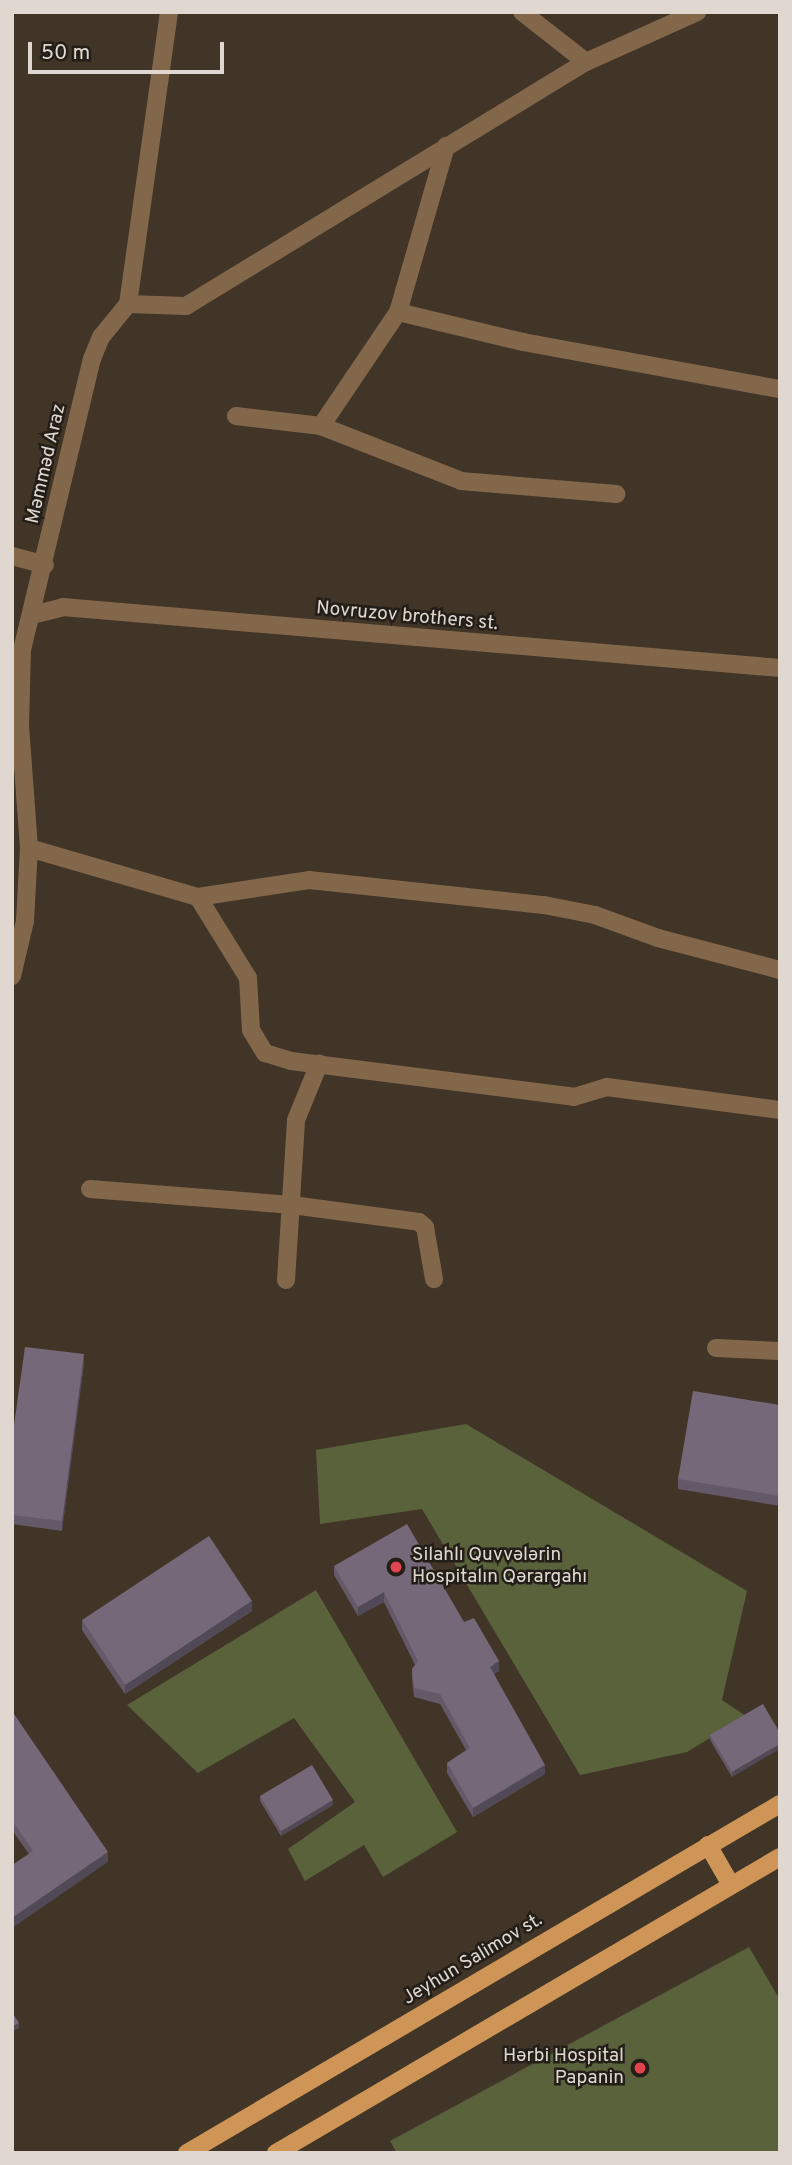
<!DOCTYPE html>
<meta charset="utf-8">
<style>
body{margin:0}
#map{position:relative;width:792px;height:2165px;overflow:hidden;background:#413527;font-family:Overpass,sans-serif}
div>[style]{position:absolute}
.green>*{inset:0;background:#59623b}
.minor>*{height:18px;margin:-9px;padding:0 9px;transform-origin:9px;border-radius:9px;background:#83674b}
.major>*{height:18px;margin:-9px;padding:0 9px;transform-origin:9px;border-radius:9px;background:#ce9557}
.wall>*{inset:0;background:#645968}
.shaded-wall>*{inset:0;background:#514955}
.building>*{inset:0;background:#746879}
.dots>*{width:19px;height:19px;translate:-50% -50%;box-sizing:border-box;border:4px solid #231e17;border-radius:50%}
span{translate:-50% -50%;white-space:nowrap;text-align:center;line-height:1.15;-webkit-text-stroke:5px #231e17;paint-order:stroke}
.street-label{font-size:19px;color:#e0d8d0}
.poi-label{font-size:19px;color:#e0d8d0}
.left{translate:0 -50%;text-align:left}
.right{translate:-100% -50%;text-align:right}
.frame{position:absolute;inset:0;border:14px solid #e0d8d0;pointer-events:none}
.scale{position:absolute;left:28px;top:42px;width:196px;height:32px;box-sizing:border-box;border:4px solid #e0d8d0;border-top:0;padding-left:9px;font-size:21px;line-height:24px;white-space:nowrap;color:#e0d8d0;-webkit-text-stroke:5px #231e17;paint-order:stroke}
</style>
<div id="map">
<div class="green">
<i style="clip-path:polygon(466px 1424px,747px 1591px,722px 1700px,746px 1716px,687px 1752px,580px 1775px,422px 1509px,320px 1524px,316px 1450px)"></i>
<i style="clip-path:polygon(316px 1590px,457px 1832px,383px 1877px,364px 1845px,305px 1881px,288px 1849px,355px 1802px,294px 1718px,198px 1773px,127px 1705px)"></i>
<i style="clip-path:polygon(749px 1947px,780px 2000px,780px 2153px,397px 2153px,390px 2141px)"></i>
</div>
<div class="minor">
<i style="left:522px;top:12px;width:81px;rotate:38deg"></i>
<i style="left:446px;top:146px;width:173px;rotate:106.1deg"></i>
<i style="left:398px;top:312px;width:138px;rotate:124deg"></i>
<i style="left:321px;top:426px;width:150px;rotate:21.4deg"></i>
<i style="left:461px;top:481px;width:156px;rotate:4.8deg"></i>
<i style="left:128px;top:304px;width:58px;rotate:2deg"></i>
<i style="left:186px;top:306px;width:469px;rotate:-31.4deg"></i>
<i style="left:586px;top:62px;width:122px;rotate:-24.2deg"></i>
<i style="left:398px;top:312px;width:129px;rotate:13.5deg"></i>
<i style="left:523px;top:342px;width:261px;rotate:10.4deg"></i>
<i style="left:236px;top:416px;width:86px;rotate:6.7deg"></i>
<i style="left:12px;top:556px;width:34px;rotate:15deg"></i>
<i style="left:32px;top:615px;width:32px;rotate:-14deg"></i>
<i style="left:63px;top:607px;width:720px;rotate:4.86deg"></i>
<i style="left:29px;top:848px;width:176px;rotate:16.2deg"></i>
<i style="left:198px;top:897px;width:112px;rotate:-8.7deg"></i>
<i style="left:309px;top:880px;width:236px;rotate:6.1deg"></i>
<i style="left:544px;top:905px;width:52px;rotate:11.1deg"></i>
<i style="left:595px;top:915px;width:67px;rotate:20.1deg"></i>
<i style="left:658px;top:938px;width:126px;rotate:14.7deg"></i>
<i style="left:198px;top:897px;width:95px;rotate:58.3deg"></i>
<i style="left:248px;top:978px;width:52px;rotate:86.7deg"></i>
<i style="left:251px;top:1030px;width:27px;rotate:59deg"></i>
<i style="left:265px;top:1053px;width:27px;rotate:17deg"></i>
<i style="left:291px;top:1061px;width:285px;rotate:7.2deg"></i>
<i style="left:574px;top:1097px;width:34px;rotate:-17deg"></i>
<i style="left:607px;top:1087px;width:175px;rotate:7.6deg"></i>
<i style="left:12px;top:976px;width:57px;rotate:-76.7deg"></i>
<i style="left:25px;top:921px;width:73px;rotate:-86.9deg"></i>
<i style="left:29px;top:848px;width:122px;rotate:-94.2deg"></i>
<i style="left:20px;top:726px;width:76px;rotate:-88.5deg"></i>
<i style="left:22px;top:650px;width:299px;rotate:-76.5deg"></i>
<i style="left:92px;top:359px;width:24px;rotate:-68deg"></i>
<i style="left:101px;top:337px;width:43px;rotate:-50.7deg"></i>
<i style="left:128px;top:304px;width:295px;rotate:-82deg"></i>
<i style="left:90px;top:1189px;width:203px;rotate:4.5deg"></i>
<i style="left:292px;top:1205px;width:128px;rotate:7.6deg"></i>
<i style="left:419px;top:1222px;width:8px;rotate:40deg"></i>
<i style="left:425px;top:1227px;width:53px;rotate:80.2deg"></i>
<i style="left:286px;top:1280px;width:160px;rotate:-86.4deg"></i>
<i style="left:296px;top:1120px;width:61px;rotate:-67.7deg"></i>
<i style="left:716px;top:1348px;width:64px;rotate:2.7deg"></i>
</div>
<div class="major">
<i style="left:708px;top:1845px;width:46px;rotate:60.1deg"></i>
<i style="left:187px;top:2153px;width:688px;rotate:-30.48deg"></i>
<i style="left:276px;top:2153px;width:584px;rotate:-30.43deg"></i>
</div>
<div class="wall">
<i style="clip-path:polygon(84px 1364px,62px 1531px,12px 1524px,12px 1439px)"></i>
<i style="clip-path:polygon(780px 1405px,780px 1506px,678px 1489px,678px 1479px)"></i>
<i style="clip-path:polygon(334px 1566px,464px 1622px,499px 1671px,494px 1674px,545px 1774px,473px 1817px,447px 1773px,447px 1763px,466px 1750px,440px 1704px,414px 1697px,412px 1679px,412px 1669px,415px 1665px,384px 1602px,358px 1616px,334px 1575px)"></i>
<i style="clip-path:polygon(252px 1611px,125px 1694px,82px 1630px,82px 1620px)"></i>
<i style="clip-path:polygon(763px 1704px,732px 1777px,710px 1740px,710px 1735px)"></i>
<i style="clip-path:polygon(12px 1711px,108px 1862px,29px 1854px,12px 1830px)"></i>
<i style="clip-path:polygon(260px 1796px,333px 1805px,281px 1836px,260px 1801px)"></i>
</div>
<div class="shaded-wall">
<i style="clip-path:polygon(84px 1354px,84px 1364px,62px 1531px,62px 1521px)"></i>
<i style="clip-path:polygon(384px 1592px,384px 1602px,358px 1616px,358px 1607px)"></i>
<i style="clip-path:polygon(252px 1601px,252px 1611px,125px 1694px,125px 1685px)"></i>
<i style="clip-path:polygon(499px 1661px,499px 1671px,490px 1677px,490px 1667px)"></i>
<i style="clip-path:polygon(780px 1744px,780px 1749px,732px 1777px,732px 1772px)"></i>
<i style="clip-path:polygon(545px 1765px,545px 1774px,473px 1817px,473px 1808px)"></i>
<i style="clip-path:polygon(333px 1800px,333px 1805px,281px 1836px,281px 1831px)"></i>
<i style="clip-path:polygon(108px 1852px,108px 1862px,12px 1928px,12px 1918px)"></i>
<i style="clip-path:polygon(19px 2023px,19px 2028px,12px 2032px,12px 2027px)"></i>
</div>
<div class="building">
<i style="clip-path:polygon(25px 1347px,84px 1354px,62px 1521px,12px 1515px,12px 1439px)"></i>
<i style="clip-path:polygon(693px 1391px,780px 1405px,780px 1496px,678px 1479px)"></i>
<i style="clip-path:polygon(407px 1524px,464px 1622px,474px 1618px,499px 1661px,490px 1667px,545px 1765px,473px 1808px,447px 1763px,470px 1748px,440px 1694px,414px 1688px,412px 1669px,418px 1661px,384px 1592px,358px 1607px,334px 1566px)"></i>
<i style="clip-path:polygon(209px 1536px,252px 1601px,125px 1685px,82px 1620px)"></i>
<i style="clip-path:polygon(763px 1704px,780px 1733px,780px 1744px,732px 1772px,710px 1735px)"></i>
<i style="clip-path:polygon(12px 1711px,108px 1852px,12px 1918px,12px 1865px,33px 1851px,12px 1820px)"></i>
<i style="clip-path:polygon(312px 1765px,333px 1800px,281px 1831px,260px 1796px)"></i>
<i style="clip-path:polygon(12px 2012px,19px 2023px,12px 2027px)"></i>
</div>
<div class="dots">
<i style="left:396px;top:1567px;background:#e0444e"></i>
<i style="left:640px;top:2068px;background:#e0444e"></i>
</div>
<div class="street-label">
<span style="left:47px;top:464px;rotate:-77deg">Məmməd Araz</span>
<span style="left:407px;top:617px;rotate:5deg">Novruzov brothers st.</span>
<span style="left:473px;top:1960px;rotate:-31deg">Jeyhun Salimov st.</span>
</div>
<div class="poi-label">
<span class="left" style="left:412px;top:1567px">Silahlı Quvvələrin<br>Hospitalın Qərargahı</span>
<span class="right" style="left:624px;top:2068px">Hərbi Hospital<br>Papanin</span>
</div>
<div class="frame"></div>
<div class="scale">50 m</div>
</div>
